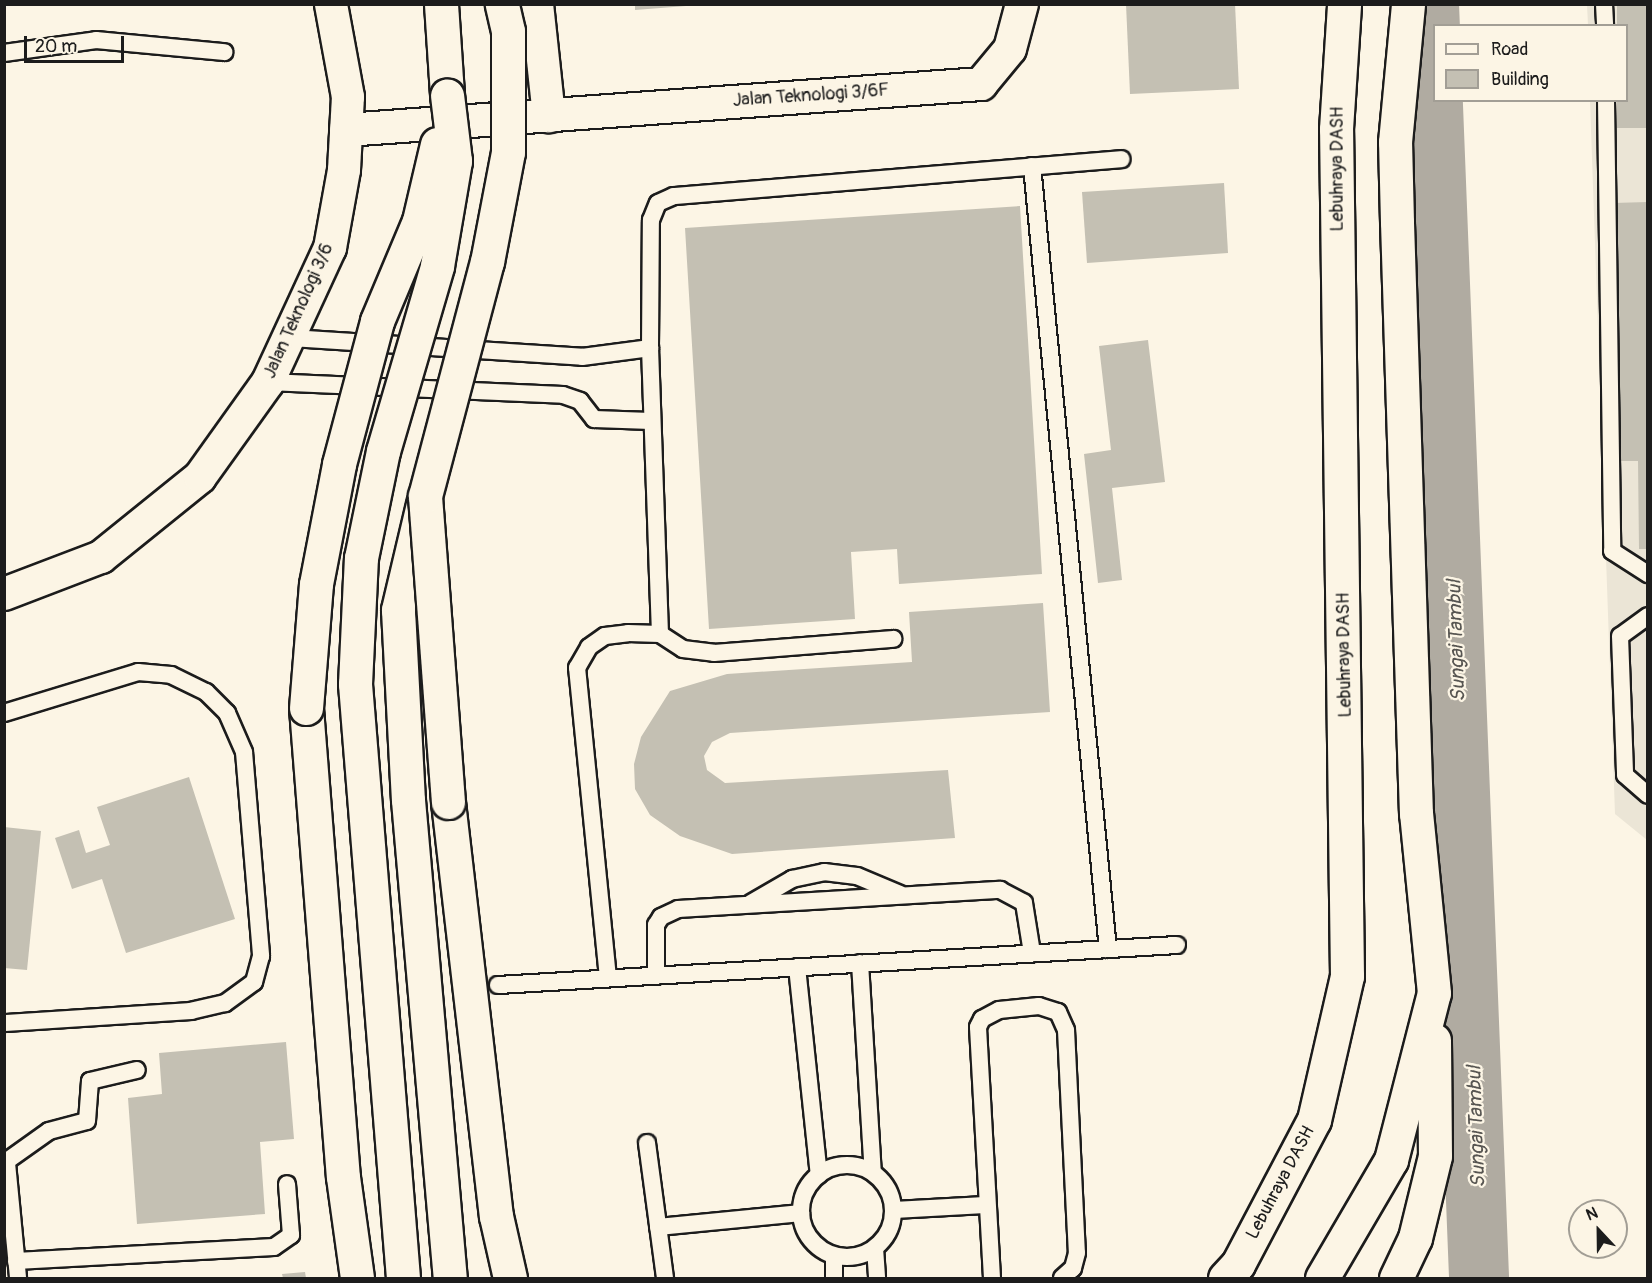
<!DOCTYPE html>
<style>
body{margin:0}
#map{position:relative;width:1652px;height:1283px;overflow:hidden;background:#fcf5e5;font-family:Pangolin,sans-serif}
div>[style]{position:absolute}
.built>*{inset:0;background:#ebe5d6}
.river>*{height:60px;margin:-30px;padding:0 30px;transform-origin:30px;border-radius:30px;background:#b0aba1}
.building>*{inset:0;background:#c4c0b3}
.roads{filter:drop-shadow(2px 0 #1c1c1c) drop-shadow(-2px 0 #1c1c1c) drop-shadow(0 2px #1c1c1c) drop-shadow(0 -2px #1c1c1c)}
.service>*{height:16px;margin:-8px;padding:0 8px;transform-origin:8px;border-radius:8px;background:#fcf5e5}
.service>.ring{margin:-8px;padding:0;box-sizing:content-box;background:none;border:16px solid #fcf5e5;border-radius:50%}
.minor>*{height:32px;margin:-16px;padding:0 16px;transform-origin:16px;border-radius:16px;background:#fcf5e5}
.motorway>*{height:33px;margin:-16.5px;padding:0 16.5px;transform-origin:16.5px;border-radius:16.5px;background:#fcf5e5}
.bridges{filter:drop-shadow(2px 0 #1c1c1c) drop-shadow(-2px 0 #1c1c1c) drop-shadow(0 2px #1c1c1c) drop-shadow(0 -2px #1c1c1c)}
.motorway-bridge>*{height:33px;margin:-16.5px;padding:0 16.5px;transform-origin:16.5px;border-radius:16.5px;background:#fcf5e5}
span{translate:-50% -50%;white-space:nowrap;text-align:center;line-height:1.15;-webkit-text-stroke:4.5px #fcf5e5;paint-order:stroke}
.street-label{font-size:18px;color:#1c1c1c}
.water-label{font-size:20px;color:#575551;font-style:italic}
.frame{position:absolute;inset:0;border:6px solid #1c1c1c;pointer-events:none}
.legend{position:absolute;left:1433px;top:24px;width:195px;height:78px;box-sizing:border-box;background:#fcf5e5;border:2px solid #a29e95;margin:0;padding:8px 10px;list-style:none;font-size:18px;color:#1c1c1c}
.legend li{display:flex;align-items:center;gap:12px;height:30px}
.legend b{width:30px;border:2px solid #a29e95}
.north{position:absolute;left:1568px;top:1199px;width:60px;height:60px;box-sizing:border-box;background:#fcf5e5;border:2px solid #a29e95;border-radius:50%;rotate:338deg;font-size:16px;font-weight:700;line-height:24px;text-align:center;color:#1c1c1c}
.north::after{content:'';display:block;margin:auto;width:21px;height:27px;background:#1c1c1c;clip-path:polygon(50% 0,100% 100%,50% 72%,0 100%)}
.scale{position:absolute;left:24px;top:36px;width:100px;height:27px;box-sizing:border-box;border:3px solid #1c1c1c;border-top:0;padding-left:8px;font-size:18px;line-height:21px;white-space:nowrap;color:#1c1c1c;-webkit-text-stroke:4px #fcf5e5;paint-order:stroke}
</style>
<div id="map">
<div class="built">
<i style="clip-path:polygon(1587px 5px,1647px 5px,1647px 840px,1615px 814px,1590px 101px,1626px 100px,1626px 26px,1588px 25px)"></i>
</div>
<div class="river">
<i style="left:1429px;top:4px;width:1275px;rotate:87.75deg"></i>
</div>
<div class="building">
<i style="clip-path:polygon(635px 4px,686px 4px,686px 6px,635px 10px)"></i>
<i style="clip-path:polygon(1126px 4px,1235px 4px,1239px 89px,1130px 94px)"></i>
<i style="clip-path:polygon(1617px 4px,1648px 4px,1648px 128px,1617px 128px,1617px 100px,1626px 100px,1626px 26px,1617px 26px)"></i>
<i style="clip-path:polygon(1224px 183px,1228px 253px,1087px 263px,1082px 192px)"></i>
<i style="clip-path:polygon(1648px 202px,1648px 549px,1639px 549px,1638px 461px,1615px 461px,1613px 203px)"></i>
<i style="clip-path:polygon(1020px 206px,1042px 574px,899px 584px,897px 549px,851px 552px,855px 619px,709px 629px,685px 228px)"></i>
<i style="clip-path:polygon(1148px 340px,1165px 482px,1112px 488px,1122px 580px,1098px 583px,1084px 454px,1111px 450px,1099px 346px)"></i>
<i style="clip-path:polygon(1043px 603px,1050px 712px,730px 733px,712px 742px,704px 756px,707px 770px,725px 783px,948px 770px,955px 838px,732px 854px,680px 836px,650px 815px,635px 789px,634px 764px,641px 737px,670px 691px,727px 674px,912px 662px,909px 612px)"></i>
<i style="clip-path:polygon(189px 777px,235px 919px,126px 953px,102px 879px,72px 889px,55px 838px,79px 830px,86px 853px,110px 845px,97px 807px)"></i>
<i style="clip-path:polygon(4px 827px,41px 831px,27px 970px,4px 968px)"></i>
<i style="clip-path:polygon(286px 1042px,294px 1139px,260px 1142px,265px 1214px,137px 1224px,128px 1098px,162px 1094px,159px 1053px)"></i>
<i style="clip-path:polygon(305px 1272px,306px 1278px,283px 1278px,282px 1274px)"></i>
</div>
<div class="roads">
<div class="service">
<i style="left:1604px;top:4px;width:22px;rotate:87deg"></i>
<i style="left:4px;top:53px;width:93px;rotate:-8deg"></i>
<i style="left:96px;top:40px;width:129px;rotate:5.4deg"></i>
<i style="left:1606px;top:100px;width:451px;rotate:89.2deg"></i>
<i style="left:1612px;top:551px;width:43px;rotate:32.6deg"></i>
<i style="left:1032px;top:166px;width:787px;rotate:84.46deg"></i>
<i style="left:291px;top:338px;width:292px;rotate:3.7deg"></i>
<i style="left:582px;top:357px;width:69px;rotate:-7.5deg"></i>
<i style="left:268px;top:382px;width:295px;rotate:2.5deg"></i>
<i style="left:563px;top:395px;width:18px;rotate:19deg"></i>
<i style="left:580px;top:401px;width:23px;rotate:52deg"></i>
<i style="left:594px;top:419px;width:57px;rotate:2deg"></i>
<i style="left:1648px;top:616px;width:34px;rotate:144deg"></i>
<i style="left:1620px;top:636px;width:139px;rotate:87.9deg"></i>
<i style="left:1625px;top:775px;width:30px;rotate:41deg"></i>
<i style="left:660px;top:634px;width:286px;rotate:-92deg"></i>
<i style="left:650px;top:348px;width:128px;rotate:-89.6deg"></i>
<i style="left:651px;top:220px;width:18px;rotate:-68deg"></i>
<i style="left:658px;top:203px;width:17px;rotate:-24deg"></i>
<i style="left:674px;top:196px;width:449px;rotate:-4.7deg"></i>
<i style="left:4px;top:713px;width:140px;rotate:-17deg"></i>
<i style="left:138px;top:672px;width:33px;rotate:5deg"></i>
<i style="left:171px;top:675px;width:39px;rotate:26deg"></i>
<i style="left:206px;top:692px;width:30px;rotate:45deg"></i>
<i style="left:227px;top:713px;width:43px;rotate:66.4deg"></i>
<i style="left:244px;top:752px;width:205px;rotate:85.2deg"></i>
<i style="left:261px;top:956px;width:27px;rotate:105deg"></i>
<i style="left:254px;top:982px;width:36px;rotate:144deg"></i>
<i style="left:225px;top:1003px;width:35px;rotate:167deg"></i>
<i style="left:191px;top:1011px;width:187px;rotate:176.3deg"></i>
<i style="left:751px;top:903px;width:48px;rotate:-30.3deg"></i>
<i style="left:792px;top:879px;width:33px;rotate:-12deg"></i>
<i style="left:824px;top:872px;width:33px;rotate:7deg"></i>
<i style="left:857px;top:876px;width:47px;rotate:22.7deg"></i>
<i style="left:860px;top:963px;width:210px;rotate:86.5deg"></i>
<i style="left:797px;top:967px;width:209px;rotate:84deg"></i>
<i style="left:656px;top:976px;width:51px;rotate:-90deg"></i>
<i style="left:656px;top:925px;width:9px;rotate:-58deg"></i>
<i style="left:661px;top:917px;width:19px;rotate:-25deg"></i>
<i style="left:678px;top:909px;width:323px;rotate:-3.4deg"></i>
<i style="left:1000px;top:890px;width:27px;rotate:28deg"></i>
<i style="left:1024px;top:903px;width:51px;rotate:80.9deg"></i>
<i style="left:608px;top:978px;width:312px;rotate:-95.7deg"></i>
<i style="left:577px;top:668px;width:24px;rotate:-60deg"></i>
<i style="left:589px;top:647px;width:19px;rotate:-35deg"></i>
<i style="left:605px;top:636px;width:23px;rotate:-7deg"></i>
<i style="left:628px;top:633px;width:32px;rotate:2deg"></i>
<i style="left:660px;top:634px;width:27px;rotate:33deg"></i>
<i style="left:683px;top:649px;width:31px;rotate:7deg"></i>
<i style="left:714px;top:653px;width:180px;rotate:-4.5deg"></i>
<i style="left:498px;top:985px;width:680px;rotate:-3.37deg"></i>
<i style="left:647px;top:1143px;width:136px;rotate:82.4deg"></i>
<i style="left:4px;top:1163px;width:55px;rotate:-35.4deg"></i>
<i style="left:49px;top:1131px;width:39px;rotate:-15deg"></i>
<i style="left:87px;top:1121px;width:40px;rotate:-85.7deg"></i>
<i style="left:90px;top:1081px;width:48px;rotate:-13.2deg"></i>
<i style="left:7px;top:1163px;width:116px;rotate:84.5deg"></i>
<i class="ring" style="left:801px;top:1165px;width:76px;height:76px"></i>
<i style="left:894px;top:1210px;width:91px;rotate:-3.1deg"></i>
<i style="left:658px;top:1227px;width:144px;rotate:-5.6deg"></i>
<i style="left:875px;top:1248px;width:30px;rotate:86deg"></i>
<i style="left:834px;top:1256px;width:22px;rotate:90deg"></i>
<i style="left:16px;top:1261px;width:258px;rotate:-3.1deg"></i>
<i style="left:274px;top:1247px;width:21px;rotate:-35deg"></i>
<i style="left:291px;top:1235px;width:51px;rotate:-94.5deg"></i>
<i style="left:992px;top:1278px;width:251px;rotate:-93.2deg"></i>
<i style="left:978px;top:1027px;width:9px;rotate:-63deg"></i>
<i style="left:982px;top:1019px;width:19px;rotate:-28deg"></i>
<i style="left:999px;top:1010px;width:40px;rotate:-5.7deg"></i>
<i style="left:1039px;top:1006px;width:20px;rotate:18deg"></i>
<i style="left:1058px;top:1012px;width:20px;rotate:66deg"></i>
<i style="left:1066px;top:1030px;width:223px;rotate:87.2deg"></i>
<i style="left:1077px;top:1253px;width:16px;rotate:105deg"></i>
<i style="left:1073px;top:1268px;width:15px;rotate:138deg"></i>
</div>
<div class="minor">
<i style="left:537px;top:4px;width:113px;rotate:83.9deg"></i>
<i style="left:346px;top:130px;width:637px;rotate:-4.14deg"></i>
<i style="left:981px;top:84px;width:45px;rotate:-50.4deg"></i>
<i style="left:1010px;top:49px;width:47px;rotate:-75.1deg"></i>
<i style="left:4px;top:594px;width:104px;rotate:-20.9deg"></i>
<i style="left:101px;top:557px;width:127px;rotate:-38.9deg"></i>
<i style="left:200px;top:477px;width:117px;rotate:-54.4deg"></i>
<i style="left:268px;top:382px;width:148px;rotate:-65.2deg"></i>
<i style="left:330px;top:248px;width:79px;rotate:-79.8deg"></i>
<i style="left:344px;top:170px;width:73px;rotate:-86.9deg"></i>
<i style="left:348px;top:97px;width:95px;rotate:-100.4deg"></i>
</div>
<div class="motorway">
<i style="left:441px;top:4px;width:91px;rotate:86.2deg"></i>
<i style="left:423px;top:504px;width:109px;rotate:103.3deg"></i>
<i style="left:398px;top:610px;width:190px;rotate:87deg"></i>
<i style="left:408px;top:800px;width:480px;rotate:85deg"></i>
<i style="left:306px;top:708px;width:470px;rotate:85.5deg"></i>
<i style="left:343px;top:1177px;width:102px;rotate:82.1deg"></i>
<i style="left:448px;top:802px;width:417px;rotate:83.4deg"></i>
<i style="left:496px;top:1216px;width:64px;rotate:77.3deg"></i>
<i style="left:1225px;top:1278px;width:19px;rotate:-47deg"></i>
<i style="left:1238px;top:1264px;width:163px;rotate:-62.2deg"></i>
<i style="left:1314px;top:1120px;width:148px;rotate:-77.1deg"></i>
<i style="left:1347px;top:976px;width:847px;rotate:-90.74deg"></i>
<i style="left:1336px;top:129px;width:125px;rotate:-86.3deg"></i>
<i style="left:1322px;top:1278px;width:137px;rotate:-59.7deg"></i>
<i style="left:1391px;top:1160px;width:172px;rotate:-75.6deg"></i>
<i style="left:1434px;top:993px;width:180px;rotate:-95.7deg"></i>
<i style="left:1416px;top:814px;width:592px;rotate:-91.84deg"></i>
<i style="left:1397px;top:222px;width:80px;rotate:-91.4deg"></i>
<i style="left:1395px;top:142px;width:139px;rotate:-84.6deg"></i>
<i style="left:1396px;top:1278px;width:44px;rotate:-64.6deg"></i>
<i style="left:1415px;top:1238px;width:84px;rotate:-76.3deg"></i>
<i style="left:1435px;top:1156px;width:116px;rotate:-90.5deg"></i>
</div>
</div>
<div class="bridges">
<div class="motorway-bridge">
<i style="left:306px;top:708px;width:124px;rotate:-85.4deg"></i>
<i style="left:316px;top:584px;width:122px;rotate:-79.1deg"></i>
<i style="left:339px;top:464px;width:148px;rotate:-75.1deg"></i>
<i style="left:377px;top:321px;width:108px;rotate:-67.2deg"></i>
<i style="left:419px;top:221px;width:79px;rotate:-76.8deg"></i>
<i style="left:448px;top:802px;width:307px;rotate:-94.3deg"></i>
<i style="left:425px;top:496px;width:242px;rotate:-75.2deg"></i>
<i style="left:487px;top:262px;width:112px;rotate:-79.2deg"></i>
<i style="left:508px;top:152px;width:121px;rotate:-90deg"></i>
<i style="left:508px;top:31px;width:28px;rotate:-103deg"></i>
<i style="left:403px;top:1278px;width:596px;rotate:-94.62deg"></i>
<i style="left:355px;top:684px;width:126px;rotate:-87.3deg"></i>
<i style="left:361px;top:558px;width:109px;rotate:-78.4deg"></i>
<i style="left:383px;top:451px;width:193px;rotate:-73.7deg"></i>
<i style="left:437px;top:266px;width:107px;rotate:-80.3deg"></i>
<i style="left:455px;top:161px;width:66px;rotate:-96.9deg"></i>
</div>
</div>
<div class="street-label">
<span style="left:811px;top:96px;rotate:-4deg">Jalan Teknologi 3/6F</span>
<span style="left:1338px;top:169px;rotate:-90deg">Lebuhraya DASH</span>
<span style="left:299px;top:311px;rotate:-66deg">Jalan Teknologi 3/6</span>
<span style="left:1345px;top:655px;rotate:-91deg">Lebuhraya DASH</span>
<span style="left:1281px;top:1183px;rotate:-62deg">Lebuhraya DASH</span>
</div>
<div class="water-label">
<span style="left:1456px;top:641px;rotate:-92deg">Sungai Tambul</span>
<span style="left:1476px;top:1127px;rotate:-92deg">Sungai Tambul</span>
</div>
<div class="frame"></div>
<ul class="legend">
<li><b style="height:8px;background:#fcf5e5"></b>Road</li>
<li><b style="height:16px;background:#c4c0b3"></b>Building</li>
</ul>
<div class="north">N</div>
<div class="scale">20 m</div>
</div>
